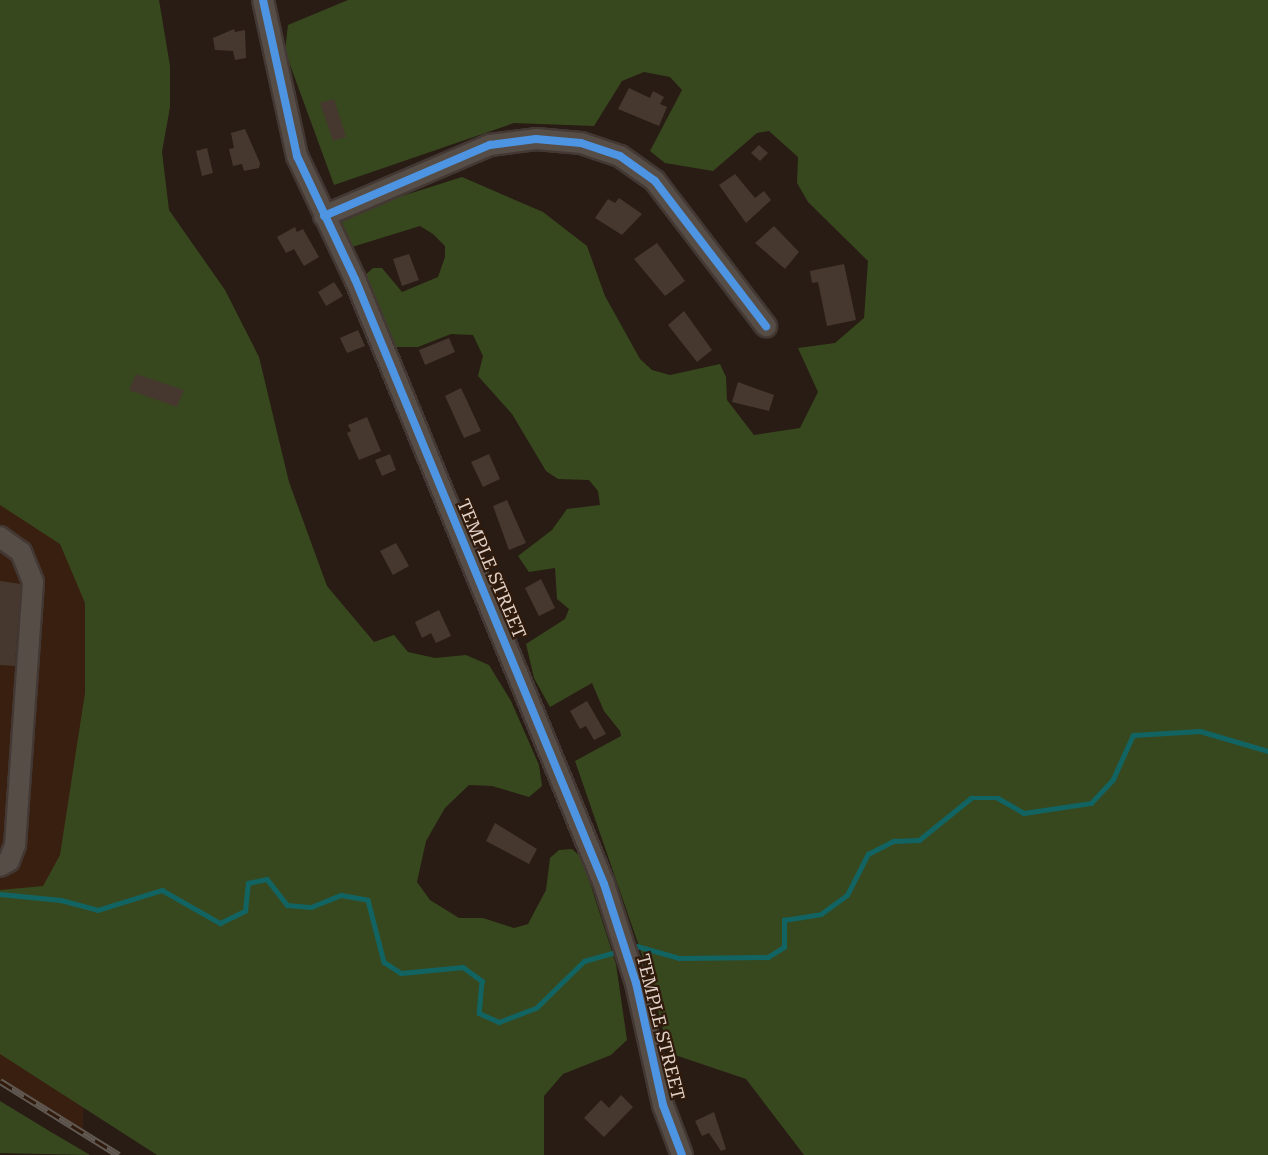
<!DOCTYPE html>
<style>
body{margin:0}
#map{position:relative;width:1268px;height:1155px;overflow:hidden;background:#281c14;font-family:"Roboto Serif",serif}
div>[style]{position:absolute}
.built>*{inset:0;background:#391f10}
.forest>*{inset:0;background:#38481e}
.stream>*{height:4.5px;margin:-2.25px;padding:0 2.25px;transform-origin:2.25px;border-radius:2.25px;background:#126463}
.building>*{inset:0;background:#46382f}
.roads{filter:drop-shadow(2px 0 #433833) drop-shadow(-2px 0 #433833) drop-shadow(0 2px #433833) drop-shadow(0 -2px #433833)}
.minor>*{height:20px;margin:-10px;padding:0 10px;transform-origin:10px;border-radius:10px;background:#564d47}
.rail>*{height:7px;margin-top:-3.5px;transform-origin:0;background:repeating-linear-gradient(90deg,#301a0c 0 14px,#605851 0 28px);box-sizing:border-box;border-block:2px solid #605851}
.cycleway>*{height:8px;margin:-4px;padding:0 4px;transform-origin:4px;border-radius:4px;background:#4d94e3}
span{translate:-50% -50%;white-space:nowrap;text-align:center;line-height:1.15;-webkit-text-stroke:4.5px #301a0c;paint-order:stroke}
.street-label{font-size:18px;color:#e1d2c9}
</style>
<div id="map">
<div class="built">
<i style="clip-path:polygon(0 476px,96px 488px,83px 1134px,0 1081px)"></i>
</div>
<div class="forest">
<i style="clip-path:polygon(0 0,159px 0,170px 66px,170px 107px,162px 152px,169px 210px,225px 290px,259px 357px,289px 482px,327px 586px,374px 642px,394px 635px,408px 652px,435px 658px,466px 655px,489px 665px,511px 701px,539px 765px,542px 786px,529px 797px,492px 786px,469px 785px,445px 808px,426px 841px,417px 882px,430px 900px,459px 918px,483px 918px,514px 928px,528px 924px,546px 890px,550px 858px,559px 850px,572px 849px,582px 858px,616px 964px,627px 1040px,611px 1055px,563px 1074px,544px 1096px,544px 1155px,157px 1155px,0 1054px,0 890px,43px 886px,60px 855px,85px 693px,85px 603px,60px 544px,0 505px)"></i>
<i style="clip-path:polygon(348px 0,1268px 0,1268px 1155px,804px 1155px,746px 1079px,669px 1053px,649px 975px,575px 761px,621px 736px,620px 731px,604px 711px,592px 683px,550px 707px,534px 678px,526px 644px,565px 619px,569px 609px,557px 599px,555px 568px,529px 572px,518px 556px,552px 530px,567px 509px,600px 505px,598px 491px,589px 480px,558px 479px,546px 471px,512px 414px,478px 376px,483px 356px,473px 335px,451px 334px,418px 347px,385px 347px,363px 277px,373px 268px,382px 268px,402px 292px,438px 277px,445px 257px,445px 246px,433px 234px,420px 226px,352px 247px,336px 217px,462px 177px,543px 212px,587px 246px,605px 296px,640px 359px,652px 370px,670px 375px,720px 364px,726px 377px,727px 400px,754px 435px,800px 428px,818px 392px,798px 348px,835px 343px,864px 318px,868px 261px,808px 202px,797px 183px,798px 157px,769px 131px,757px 133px,713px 171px,665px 163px,650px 151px,682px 90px,670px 77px,644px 72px,622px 81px,594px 126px,514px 123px,334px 185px,285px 51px,288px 25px)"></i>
<i style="clip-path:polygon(0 1101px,51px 1132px,90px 1155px,0 1153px)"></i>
</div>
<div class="stream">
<i style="left:0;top:894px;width:61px;rotate:5.6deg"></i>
<i style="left:61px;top:900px;width:38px;rotate:15deg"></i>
<i style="left:98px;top:910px;width:67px;rotate:-17.4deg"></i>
<i style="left:162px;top:890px;width:67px;rotate:29.6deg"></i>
<i style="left:220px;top:923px;width:28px;rotate:-26deg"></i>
<i style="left:245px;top:911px;width:28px;rotate:-84deg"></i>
<i style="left:248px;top:883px;width:19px;rotate:-12deg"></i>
<i style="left:267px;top:879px;width:33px;rotate:52deg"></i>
<i style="left:287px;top:905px;width:24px;rotate:5deg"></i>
<i style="left:311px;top:907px;width:32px;rotate:-22deg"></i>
<i style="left:341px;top:895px;width:27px;rotate:10deg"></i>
<i style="left:368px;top:900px;width:64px;rotate:75.5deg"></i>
<i style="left:384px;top:962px;width:20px;rotate:33deg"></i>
<i style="left:401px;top:973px;width:62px;rotate:-5.5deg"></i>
<i style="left:463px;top:967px;width:24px;rotate:36deg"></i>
<i style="left:482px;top:981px;width:32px;rotate:95deg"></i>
<i style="left:479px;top:1013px;width:22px;rotate:24deg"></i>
<i style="left:499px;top:1022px;width:40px;rotate:-21deg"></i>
<i style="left:536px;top:1008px;width:67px;rotate:-44.4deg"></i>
<i style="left:584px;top:961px;width:32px;rotate:-16deg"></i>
<i style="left:637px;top:946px;width:44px;rotate:15.9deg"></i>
<i style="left:679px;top:958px;width:89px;rotate:-0.6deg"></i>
<i style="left:768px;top:957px;width:19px;rotate:-32deg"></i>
<i style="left:784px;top:947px;width:27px;rotate:-90deg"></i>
<i style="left:784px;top:920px;width:37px;rotate:-9deg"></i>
<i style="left:821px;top:914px;width:32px;rotate:-36deg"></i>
<i style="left:847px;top:895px;width:46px;rotate:-62.9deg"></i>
<i style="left:868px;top:854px;width:29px;rotate:-27deg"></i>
<i style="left:894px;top:841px;width:25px;rotate:-2deg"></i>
<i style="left:919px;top:840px;width:67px;rotate:-38.9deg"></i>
<i style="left:971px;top:798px;width:27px"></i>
<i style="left:998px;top:798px;width:30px;rotate:30deg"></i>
<i style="left:1024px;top:813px;width:68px;rotate:-8.5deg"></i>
<i style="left:1091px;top:803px;width:33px;rotate:-47deg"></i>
<i style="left:1113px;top:779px;width:48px;rotate:-65.6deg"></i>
<i style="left:1133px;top:735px;width:67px;rotate:-3.4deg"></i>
<i style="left:1200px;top:731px;width:71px;rotate:16.4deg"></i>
</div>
<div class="building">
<i style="clip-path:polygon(234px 29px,235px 32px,245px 30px,246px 58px,235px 60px,233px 51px,215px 50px,213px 38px)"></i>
<i style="clip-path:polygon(629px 88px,650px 98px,653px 91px,664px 97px,660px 104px,667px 107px,659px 126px,618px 109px)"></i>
<i style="clip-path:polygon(334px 99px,346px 137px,333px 141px,320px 103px)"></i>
<i style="clip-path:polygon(245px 129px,260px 163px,259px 168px,244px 171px,242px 164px,233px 166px,229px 149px,234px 148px,231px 133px)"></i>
<i style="clip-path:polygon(759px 145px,768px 153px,760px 161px,751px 153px)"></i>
<i style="clip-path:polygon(207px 148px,213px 173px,202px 176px,196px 151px)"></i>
<i style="clip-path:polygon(735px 174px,755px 198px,764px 191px,771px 200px,746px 223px,719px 185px)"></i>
<i style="clip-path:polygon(619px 198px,642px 214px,622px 235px,595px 218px,608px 199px,615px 203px)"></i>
<i style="clip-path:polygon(774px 226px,799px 252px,785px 269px,755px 243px)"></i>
<i style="clip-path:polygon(295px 227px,297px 232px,303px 229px,319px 257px,304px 266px,294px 249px,286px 253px,277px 237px)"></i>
<i style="clip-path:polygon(657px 243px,685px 281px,665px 296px,634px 259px)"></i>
<i style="clip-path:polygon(409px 254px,419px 280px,402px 286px,393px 259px)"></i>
<i style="clip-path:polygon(844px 264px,856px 320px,827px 326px,818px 282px,812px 283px,810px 271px)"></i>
<i style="clip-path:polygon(334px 282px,343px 296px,326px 306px,318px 292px)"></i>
<i style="clip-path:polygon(684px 311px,712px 350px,697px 362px,668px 325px)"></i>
<i style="clip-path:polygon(358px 330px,365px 346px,347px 353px,340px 338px)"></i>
<i style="clip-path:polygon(449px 338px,455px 352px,425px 365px,419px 350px)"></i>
<i style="clip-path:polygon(136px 374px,184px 390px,177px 407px,129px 390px)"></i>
<i style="clip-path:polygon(738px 382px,774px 395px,769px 411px,732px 402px)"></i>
<i style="clip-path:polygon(461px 388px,481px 431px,464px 438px,445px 396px)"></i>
<i style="clip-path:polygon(367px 417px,381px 451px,359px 460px,347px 433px,351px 431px,348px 425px)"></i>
<i style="clip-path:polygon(390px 454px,396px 470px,382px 476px,375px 460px)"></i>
<i style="clip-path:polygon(489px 454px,500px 479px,483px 487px,471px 462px)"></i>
<i style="clip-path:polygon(507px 500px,526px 543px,509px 550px,493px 506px)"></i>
<i style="clip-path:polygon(396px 543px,409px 566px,393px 575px,380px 551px)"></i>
<i style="clip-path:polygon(541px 579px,555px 608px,539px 616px,525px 588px)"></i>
<i style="clip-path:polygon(0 581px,21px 584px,15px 666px,0 665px)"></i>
<i style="clip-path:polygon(439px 610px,451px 636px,436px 643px,431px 633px,422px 638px,415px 622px)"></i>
<i style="clip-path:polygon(587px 701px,606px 734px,594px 740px,586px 726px,580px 729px,570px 711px)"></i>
<i style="clip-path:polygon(495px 823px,537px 849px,529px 864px,486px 841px)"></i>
<i style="clip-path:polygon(621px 1095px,633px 1107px,604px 1137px,584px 1118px,601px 1100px,609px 1108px)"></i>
<i style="clip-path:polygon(714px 1112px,726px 1149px,721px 1151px,709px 1133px,702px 1136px,695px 1121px)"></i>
</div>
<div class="roads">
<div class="minor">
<i style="left:263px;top:0;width:160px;rotate:77.7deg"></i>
<i style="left:297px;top:156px;width:136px;rotate:64.8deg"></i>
<i style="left:355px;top:279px;width:654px;rotate:67.63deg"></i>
<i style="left:604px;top:884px;width:104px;rotate:72.1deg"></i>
<i style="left:636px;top:983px;width:125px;rotate:77.5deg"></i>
<i style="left:663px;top:1105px;width:53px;rotate:69.2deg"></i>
<i style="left:324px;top:216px;width:181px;rotate:-23.2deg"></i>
<i style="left:490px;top:145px;width:46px;rotate:-7.4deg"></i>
<i style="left:536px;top:139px;width:45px;rotate:5.1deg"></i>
<i style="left:581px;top:143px;width:41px;rotate:18.4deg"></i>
<i style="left:620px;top:156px;width:43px;rotate:35.5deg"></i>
<i style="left:655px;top:181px;width:183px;rotate:52.6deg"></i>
<i style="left:0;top:537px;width:26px;rotate:36deg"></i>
<i style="left:21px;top:552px;width:32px;rotate:68deg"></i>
<i style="left:33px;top:582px;width:264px;rotate:93.9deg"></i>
<i style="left:15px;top:845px;width:17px;rotate:111deg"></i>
<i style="left:9px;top:861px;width:10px;rotate:151deg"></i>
</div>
</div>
<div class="rail">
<i style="left:0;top:1081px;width:140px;rotate:31.9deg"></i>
</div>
<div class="cycleway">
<i style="left:263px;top:0;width:160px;rotate:77.7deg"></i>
<i style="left:297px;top:156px;width:136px;rotate:64.8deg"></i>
<i style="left:355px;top:279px;width:654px;rotate:67.63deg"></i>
<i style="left:604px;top:884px;width:104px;rotate:72.1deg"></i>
<i style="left:636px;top:983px;width:125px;rotate:77.5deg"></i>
<i style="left:663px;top:1105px;width:53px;rotate:69.2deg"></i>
<i style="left:324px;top:216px;width:181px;rotate:-23.2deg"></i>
<i style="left:490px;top:145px;width:46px;rotate:-7.4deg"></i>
<i style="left:536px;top:139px;width:45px;rotate:5.1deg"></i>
<i style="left:581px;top:143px;width:41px;rotate:18.4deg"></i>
<i style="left:620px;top:156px;width:43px;rotate:35.5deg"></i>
<i style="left:655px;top:181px;width:183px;rotate:52.6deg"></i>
</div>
<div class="street-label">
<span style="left:491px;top:569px;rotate:67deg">TEMPLE STREET</span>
<span style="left:660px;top:1027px;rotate:76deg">TEMPLE STREET</span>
</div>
</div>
